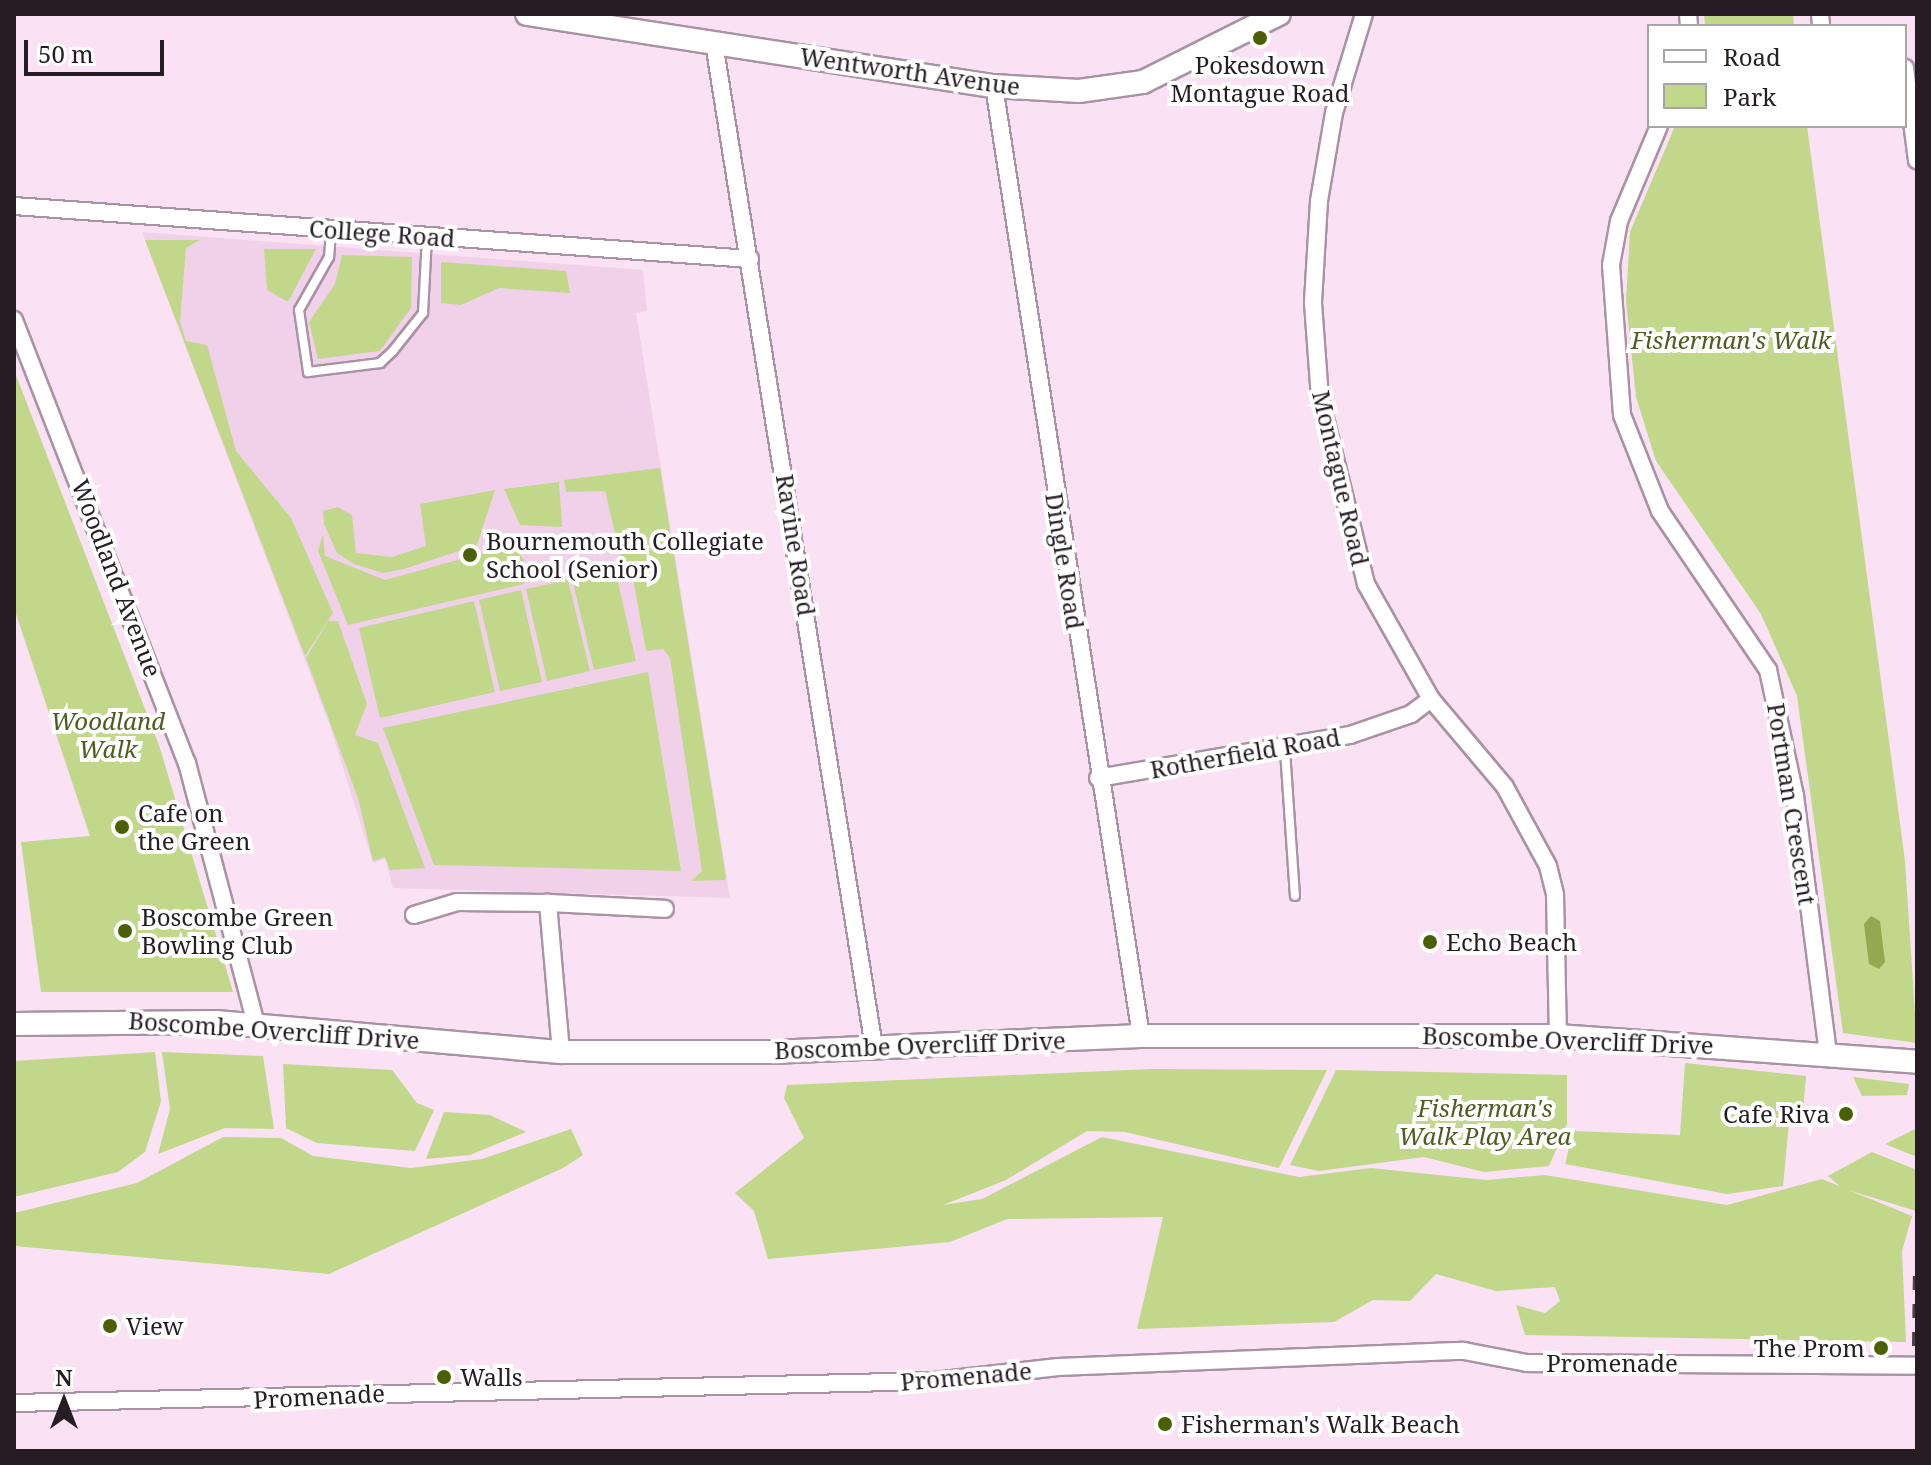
<!DOCTYPE html>
<style>
body{margin:0}
#map{position:relative;width:1931px;height:1465px;overflow:hidden;background:#fae1f4;font-family:"Noto Serif",serif}
div>[style]{position:absolute}
.built>*{inset:0;background:#f1d1ea}
.green>*{inset:0;background:#c1d88a}
.water>*{inset:0;background:#91a951}
.roads{filter:drop-shadow(2px 0 #a992a4) drop-shadow(-2px 0 #a992a4) drop-shadow(0 2px #a992a4) drop-shadow(0 -2px #a992a4)}
.lane>*{height:8px;margin:-4px;padding:0 4px;transform-origin:4px;border-radius:4px;background:#fff}
.street>*{height:16px;margin:-8px;padding:0 8px;transform-origin:8px;border-radius:8px;background:#fff}
.secondary>*{height:22px;margin:-11px;padding:0 11px;transform-origin:11px;border-radius:11px;background:#fff}
.rail>*{height:6px;margin-top:-3px;transform-origin:0;background:repeating-linear-gradient(90deg,#4b3f48 0 14px,transparent 0 28px)}
.dots>*{width:22px;height:22px;translate:-50% -50%;box-sizing:border-box;border:4px solid #fff;border-radius:50%}
span{translate:-50% -50%;white-space:nowrap;text-align:center;line-height:1.15;-webkit-text-stroke:8px #fff;paint-order:stroke}
.poi-label{font-size:24px;color:#261d24}
.left{translate:0 -50%;text-align:left}
.right{translate:-100% -50%;text-align:right}
.street-label{font-size:24px;color:#261d24}
.park-label{font-size:24px;color:#4e5d1f;font-style:italic}
.frame{position:absolute;inset:0;border:16px solid #261d24;pointer-events:none}
.legend{position:absolute;left:1647px;top:24px;width:260px;height:104px;box-sizing:border-box;background:#fff;border:2px solid #a8a5a7;margin:0;padding:10px 14px;list-style:none;font-size:24px;color:#261d24}
.legend li{display:flex;align-items:center;gap:16px;height:40px}
.legend b{width:40px;border:2px solid #a8a5a7}
.north{position:absolute;left:24px;top:1361px;width:80px;height:80px;-webkit-text-stroke:6px #fff;paint-order:stroke;rotate:0deg;font-size:22px;font-weight:700;line-height:32px;text-align:center;color:#261d24}
.north::after{content:'';display:block;margin:auto;width:28px;height:36px;background:#261d24;clip-path:polygon(50% 0,100% 100%,50% 72%,0 100%)}
.scale{position:absolute;left:24px;top:40px;width:140px;height:36px;box-sizing:border-box;border:4px solid #261d24;border-top:0;padding-left:10px;font-size:24px;line-height:28px;white-space:nowrap;color:#261d24;-webkit-text-stroke:6px #fff;paint-order:stroke}
</style>
<div id="map">
<div class="built">
<i style="clip-path:polygon(142px 232px,643px 270px,647px 311px,636px 313px,730px 898px,393px 888px,385px 859px,373px 863px,330px 726px)"></i>
</div>
<div class="green">
<i style="clip-path:polygon(1704px 14px,1793px 14px,1794px 26px,1705px 26px)"></i>
<i style="clip-path:polygon(1675px 126px,1807px 126px,1905px 861px,1917px 1043px,1843px 1033px,1797px 696px,1761px 614px,1656px 461px,1636px 397px,1626px 301px,1630px 232px)"></i>
<i style="clip-path:polygon(145px 240px,200px 240px,186px 248px,180px 322px,186px 341px,207px 345px,236px 451px,291px 518px,333px 613px,305px 656px)"></i>
<i style="clip-path:polygon(264px 249px,316px 249px,288px 302px,267px 290px)"></i>
<i style="clip-path:polygon(342px 255px,412px 257px,411px 308px,380px 351px,318px 359px,309px 322px,335px 284px)"></i>
<i style="clip-path:polygon(441px 262px,566px 271px,570px 293px,499px 288px,461px 305px,441px 303px)"></i>
<i style="clip-path:polygon(14px 370px,159px 745px,233px 992px,41px 992px,21px 842px,90px 836px,14px 608px)"></i>
<i style="clip-path:polygon(660px 468px,726px 877px,725px 880px,691px 881px,702px 871px,670px 658px,663px 649px,646px 651px,631px 567px,623px 567px,605px 491px,566px 492px,564px 480px)"></i>
<i style="clip-path:polygon(559px 482px,562px 527px,520px 525px,504px 489px)"></i>
<i style="clip-path:polygon(495px 490px,477px 545px,404px 569px,383px 573px,354px 564px,337px 553px,324px 524px,323px 511px,338px 507px,352px 515px,356px 553px,392px 557px,426px 546px,420px 504px)"></i>
<i style="clip-path:polygon(323px 534px,325px 556px,385px 580px,512px 545px,524px 560px,524px 584px,348px 625px,318px 551px)"></i>
<i style="clip-path:polygon(615px 569px,636px 661px,594px 670px,572px 579px)"></i>
<i style="clip-path:polygon(568px 580px,590px 671px,547px 681px,526px 589px)"></i>
<i style="clip-path:polygon(521px 590px,542px 682px,500px 691px,479px 600px)"></i>
<i style="clip-path:polygon(474px 601px,495px 692px,380px 718px,359px 628px)"></i>
<i style="clip-path:polygon(328px 621px,338px 621px,367px 704px,355px 735px,378px 743px,425px 868px,390px 870px,385px 857px,373px 861px,358px 798px,306px 658px)"></i>
<i style="clip-path:polygon(648px 672px,681px 871px,434px 865px,383px 728px)"></i>
<i style="clip-path:polygon(155px 1052px,161px 1101px,145px 1152px,118px 1172px,14px 1197px,14px 1061px)"></i>
<i style="clip-path:polygon(162px 1052px,263px 1056px,274px 1129px,225px 1128px,158px 1154px,170px 1109px)"></i>
<i style="clip-path:polygon(1685px 1063px,1806px 1076px,1802px 1123px,1789px 1123px,1783px 1186px,1727px 1194px,1565px 1164px,1573px 1131px,1680px 1135px)"></i>
<i style="clip-path:polygon(283px 1064px,392px 1070px,417px 1103px,434px 1110px,415px 1151px,317px 1143px,286px 1128px)"></i>
<i style="clip-path:polygon(1151px 1069px,1327px 1070px,1279px 1168px,1125px 1132px,1087px 1131px,1006px 1180px,943px 1205px,982px 1199px,1102px 1137px,1299px 1177px,1371px 1168px,1486px 1180px,1545px 1175px,1727px 1205px,1822px 1179px,1912px 1216px,1902px 1251px,1906px 1342px,1525px 1335px,1516px 1305px,1545px 1313px,1560px 1301px,1555px 1287px,1496px 1291px,1436px 1274px,1410px 1301px,1373px 1300px,1334px 1322px,1137px 1329px,1163px 1217px,1007px 1219px,950px 1242px,768px 1259px,754px 1211px,735px 1193px,804px 1138px,784px 1098px,787px 1085px)"></i>
<i style="clip-path:polygon(1336px 1070px,1567px 1075px,1567px 1124px,1549px 1166px,1484px 1172px,1424px 1157px,1319px 1171px,1290px 1165px)"></i>
<i style="clip-path:polygon(1853px 1077px,1909px 1084px,1907px 1095px,1862px 1096px)"></i>
<i style="clip-path:polygon(444px 1112px,490px 1115px,526px 1132px,470px 1155px,426px 1159px)"></i>
<i style="clip-path:polygon(1917px 1123px,1917px 1157px,1885px 1144px,1915px 1129px)"></i>
<i style="clip-path:polygon(571px 1129px,583px 1155px,563px 1168px,329px 1274px,14px 1246px,14px 1213px,137px 1183px,223px 1137px,281px 1138px,313px 1156px,411px 1168px,482px 1159px)"></i>
<i style="clip-path:polygon(1872px 1152px,1917px 1170px,1916px 1211px,1842px 1188px,1828px 1176px)"></i>
</div>
<div class="water">
<i style="clip-path:polygon(1871px 916px,1880px 921px,1885px 962px,1879px 969px,1869px 964px,1864px 924px)"></i>
</div>
<div class="roads">
<div class="lane">
<i style="left:331px;top:230px;width:27px;rotate:94deg"></i>
<i style="left:329px;top:257px;width:61px;rotate:119.5deg"></i>
<i style="left:299px;top:310px;width:63px;rotate:81.7deg"></i>
<i style="left:308px;top:372px;width:73px;rotate:-7.1deg"></i>
<i style="left:380px;top:363px;width:16px;rotate:-43deg"></i>
<i style="left:392px;top:352px;width:50px;rotate:-51.5deg"></i>
<i style="left:423px;top:313px;width:76px;rotate:-87deg"></i>
<i style="left:1285px;top:750px;width:146px;rotate:86.1deg"></i>
</div>
<div class="street">
<i style="left:1364px;top:14px;width:103px;rotate:106.9deg"></i>
<i style="left:1334px;top:113px;width:89px;rotate:99.7deg"></i>
<i style="left:1319px;top:201px;width:102px;rotate:93.4deg"></i>
<i style="left:1313px;top:303px;width:95px;rotate:85.8deg"></i>
<i style="left:1320px;top:398px;width:192px;rotate:76.1deg"></i>
<i style="left:1366px;top:584px;width:132px;rotate:60.5deg"></i>
<i style="left:1431px;top:699px;width:115px;rotate:49.9deg"></i>
<i style="left:1505px;top:787px;width:90px;rotate:61.4deg"></i>
<i style="left:1548px;top:866px;width:30px;rotate:76deg"></i>
<i style="left:1555px;top:895px;width:141px;rotate:88.8deg"></i>
<i style="left:1688px;top:14px;width:12px;rotate:85deg"></i>
<i style="left:1820px;top:14px;width:12px;rotate:85deg"></i>
<i style="left:714px;top:43px;width:1018px;rotate:80.95deg"></i>
<i style="left:1905px;top:68px;width:93px;rotate:82.6deg"></i>
<i style="left:994px;top:86px;width:961px;rotate:81.2deg"></i>
<i style="left:1659px;top:126px;width:103px;rotate:112.8deg"></i>
<i style="left:1619px;top:221px;width:45px;rotate:100.3deg"></i>
<i style="left:1611px;top:265px;width:150px;rotate:85.8deg"></i>
<i style="left:1622px;top:415px;width:103px;rotate:68.4deg"></i>
<i style="left:1660px;top:511px;width:192px;rotate:55.8deg"></i>
<i style="left:1768px;top:670px;width:129px;rotate:77.9deg"></i>
<i style="left:1795px;top:796px;width:260px;rotate:82.7deg"></i>
<i style="left:14px;top:206px;width:738px;rotate:4.12deg"></i>
<i style="left:14px;top:320px;width:476px;rotate:68.7deg"></i>
<i style="left:187px;top:763px;width:271px;rotate:75.2deg"></i>
<i style="left:1098px;top:778px;width:256px;rotate:-9.7deg"></i>
<i style="left:1350px;top:735px;width:65px;rotate:-19deg"></i>
<i style="left:1411px;top:714px;width:25px;rotate:-37deg"></i>
<i style="left:414px;top:915px;width:45px;rotate:-16.8deg"></i>
<i style="left:457px;top:902px;width:91px;rotate:0.6deg"></i>
<i style="left:561px;top:1052px;width:150px;rotate:-95deg"></i>
<i style="left:548px;top:903px;width:117px;rotate:2.9deg"></i>
<i style="left:14px;top:1403px;width:920px;rotate:-1.37deg"></i>
<i style="left:934px;top:1381px;width:125px;rotate:-6.4deg"></i>
<i style="left:1058px;top:1367px;width:406px;rotate:-2.3deg"></i>
<i style="left:1464px;top:1351px;width:64px;rotate:10.8deg"></i>
<i style="left:1527px;top:1363px;width:390px;rotate:0.4deg"></i>
</div>
<div class="secondary">
<i style="left:527px;top:14px;width:473px;rotate:8.8deg"></i>
<i style="left:994px;top:86px;width:85px;rotate:3.4deg"></i>
<i style="left:1079px;top:91px;width:65px;rotate:-8deg"></i>
<i style="left:1143px;top:82px;width:152px;rotate:-26.6deg"></i>
<i style="left:14px;top:1024px;width:202px;rotate:-0.6deg"></i>
<i style="left:216px;top:1022px;width:346px;rotate:5deg"></i>
<i style="left:561px;top:1052px;width:211px"></i>
<i style="left:772px;top:1052px;width:369px;rotate:-2.5deg"></i>
<i style="left:1141px;top:1036px;width:417px"></i>
<i style="left:1558px;top:1036px;width:360px;rotate:4.1deg"></i>
</div>
</div>
<div class="rail">
<i style="left:1915px;top:1346px;width:81px;rotate:-89.3deg"></i>
</div>
<div class="dots">
<i style="left:1260px;top:38px;background:#4c5f04"></i>
<i style="left:470px;top:555px;background:#4c5f04"></i>
<i style="left:122px;top:827px;background:#4c5f04"></i>
<i style="left:125px;top:931px;background:#4c5f04"></i>
<i style="left:1430px;top:942px;background:#4c5f04"></i>
<i style="left:1846px;top:1114px;background:#4c5f04"></i>
<i style="left:110px;top:1326px;background:#4c5f04"></i>
<i style="left:1881px;top:1348px;background:#4c5f04"></i>
<i style="left:444px;top:1377px;background:#4c5f04"></i>
<i style="left:1165px;top:1424px;background:#4c5f04"></i>
</div>
<div class="poi-label">
<span style="left:1260px;top:79px">Pokesdown<br>Montague Road</span>
<span class="left" style="left:486px;top:555px">Bournemouth Collegiate<br>School (Senior)</span>
<span class="left" style="left:138px;top:827px">Cafe on<br>the Green</span>
<span class="left" style="left:141px;top:931px">Boscombe Green<br>Bowling Club</span>
<span class="left" style="left:1446px;top:942px">Echo Beach</span>
<span class="right" style="left:1830px;top:1114px">Cafe Riva</span>
<span class="left" style="left:126px;top:1326px">View</span>
<span class="right" style="left:1865px;top:1348px">The Prom</span>
<span class="left" style="left:460px;top:1377px">Walls</span>
<span class="left" style="left:1181px;top:1424px">Fisherman's Walk Beach</span>
</div>
<div class="street-label">
<span style="left:910px;top:71px;rotate:8deg">Wentworth Avenue</span>
<span style="left:382px;top:233px;rotate:4deg">College Road</span>
<span style="left:1341px;top:478px;rotate:77deg">Montague Road</span>
<span style="left:796px;top:545px;rotate:81deg">Ravine Road</span>
<span style="left:1065px;top:561px;rotate:81deg">Dingle Road</span>
<span style="left:117px;top:578px;rotate:69deg">Woodland Avenue</span>
<span style="left:1245px;top:753px;rotate:-10deg">Rotherfield Road</span>
<span style="left:1792px;top:804px;rotate:81deg">Portman Crescent</span>
<span style="left:274px;top:1030px;rotate:4deg">Boscombe Overcliff Drive</span>
<span style="left:1568px;top:1040px;rotate:2deg">Boscombe Overcliff Drive</span>
<span style="left:920px;top:1045px;rotate:-2deg">Boscombe Overcliff Drive</span>
<span style="left:1612px;top:1363px">Promenade</span>
<span style="left:966px;top:1376px;rotate:-5deg">Promenade</span>
<span style="left:319px;top:1396px;rotate:-3deg">Promenade</span>
</div>
<div class="park-label">
<span style="left:1731px;top:340px">Fisherman's Walk</span>
<span style="left:108px;top:735px">Woodland<br>Walk</span>
<span style="left:1485px;top:1122px">Fisherman's<br>Walk Play Area</span>
</div>
<div class="frame"></div>
<ul class="legend">
<li><b style="height:10px;background:#fff"></b>Road</li>
<li><b style="height:22px;background:#c1d88a"></b>Park</li>
</ul>
<div class="north">N</div>
<div class="scale">50 m</div>
</div>
